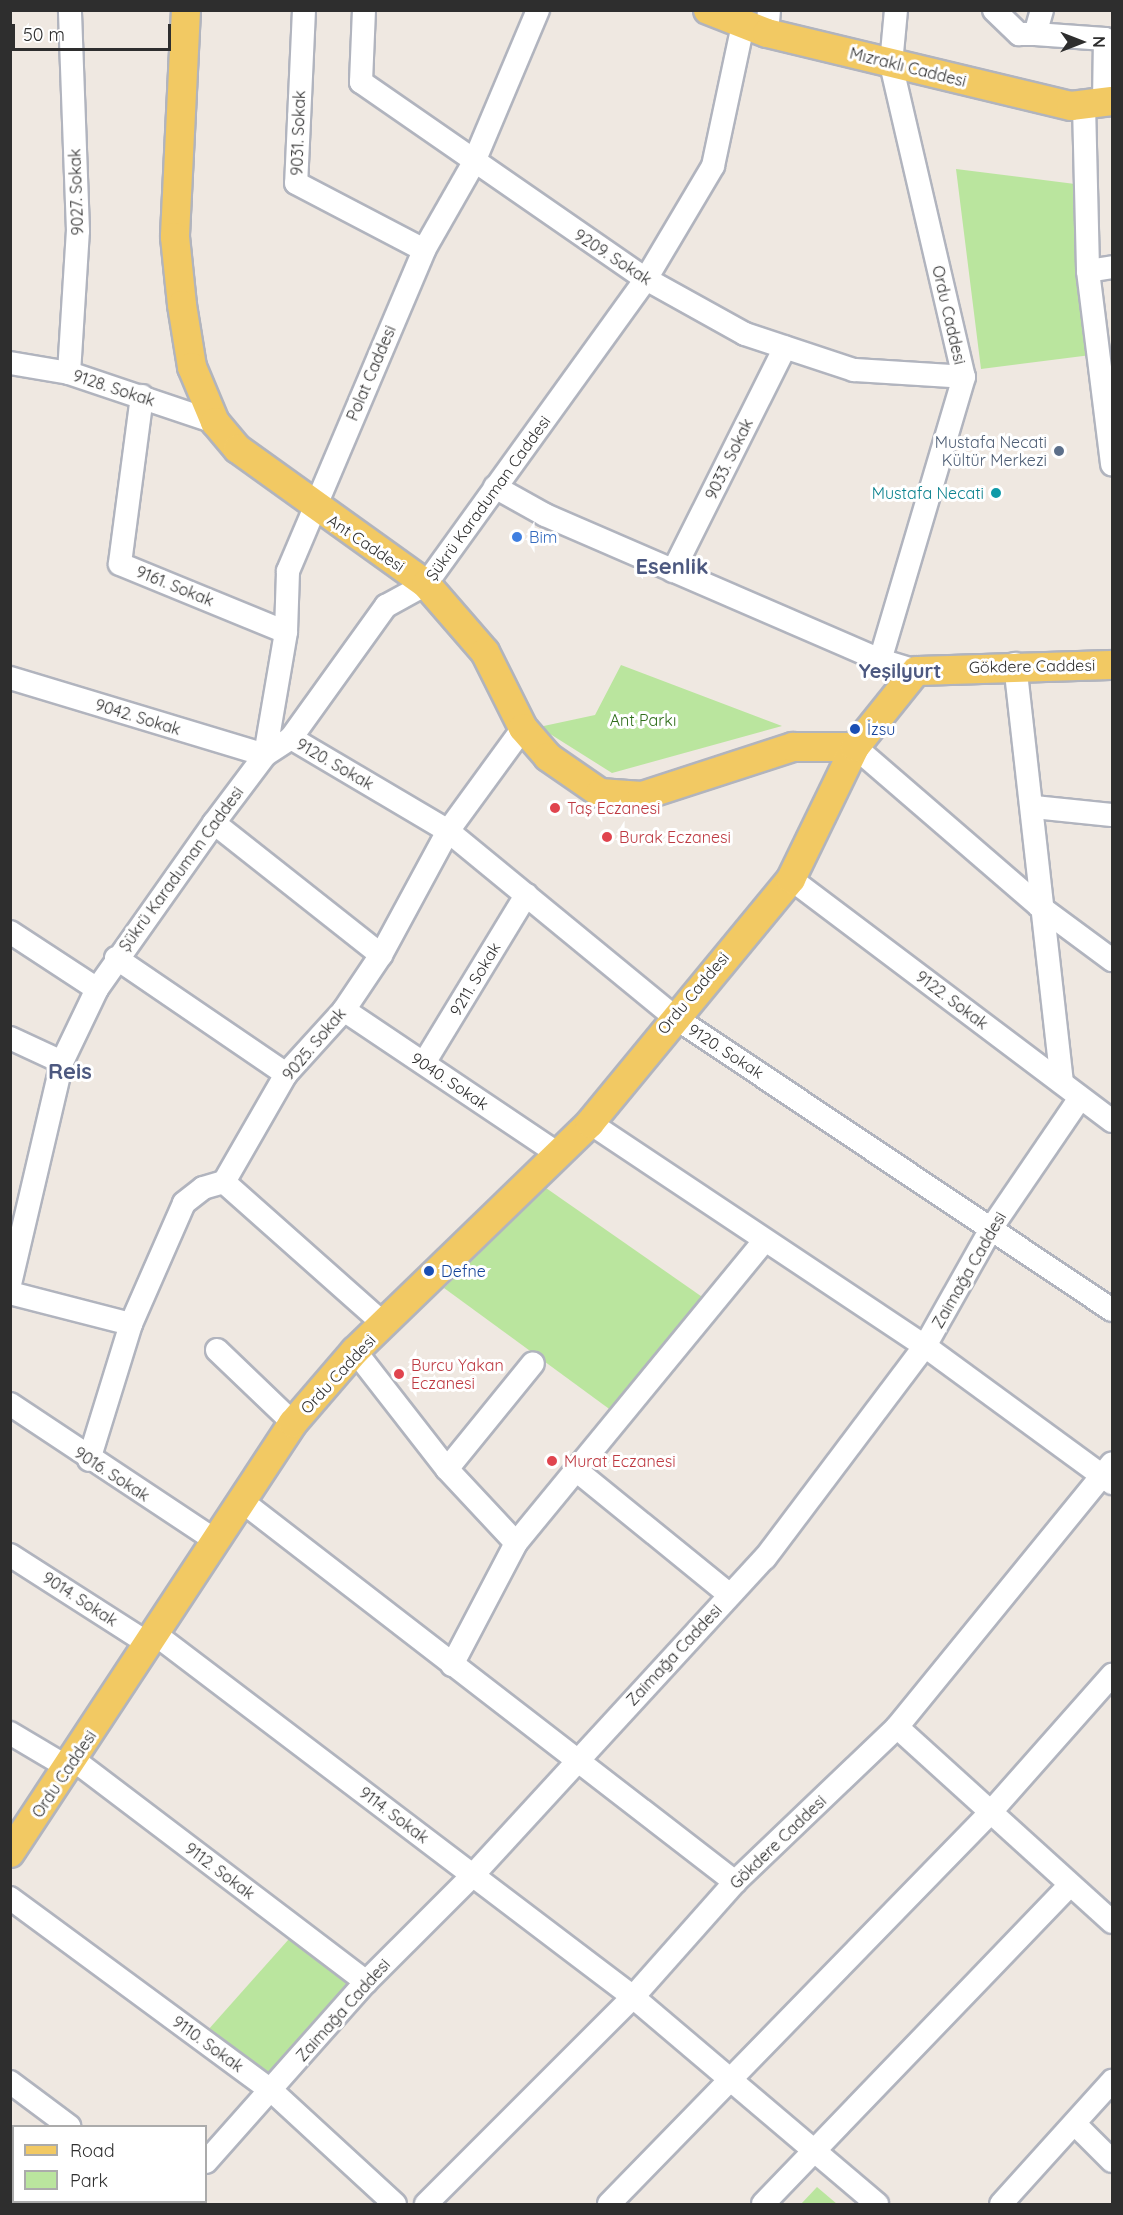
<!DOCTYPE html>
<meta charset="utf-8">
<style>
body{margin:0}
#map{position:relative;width:1123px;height:2215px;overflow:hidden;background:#efe8e1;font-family:Quicksand,sans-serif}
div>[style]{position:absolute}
.green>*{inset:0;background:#bae59e}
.roads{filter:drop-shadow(2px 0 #b1b4be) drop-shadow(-2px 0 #b1b4be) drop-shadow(0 2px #b1b4be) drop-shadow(0 -2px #b1b4be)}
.minor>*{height:22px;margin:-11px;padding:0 11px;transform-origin:11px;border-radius:11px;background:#fff}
.major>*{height:28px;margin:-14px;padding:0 14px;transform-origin:14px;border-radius:14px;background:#f2c963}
.dots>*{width:16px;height:16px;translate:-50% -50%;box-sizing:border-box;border:3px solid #fff;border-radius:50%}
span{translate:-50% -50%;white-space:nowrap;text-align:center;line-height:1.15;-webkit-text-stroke:6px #fff;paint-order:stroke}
.street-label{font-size:16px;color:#2e2e2e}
.service-label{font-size:16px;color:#4e5e75}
.right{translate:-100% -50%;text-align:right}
.culture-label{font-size:16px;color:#0d838f}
.shop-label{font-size:16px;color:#366cbe}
.left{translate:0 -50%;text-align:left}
.park-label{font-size:16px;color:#306e1b}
.transit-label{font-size:16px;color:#164399}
.health-label{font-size:16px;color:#be3a42}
.quarter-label{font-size:20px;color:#4d5980;font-weight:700}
.district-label{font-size:22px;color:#4d5980;font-weight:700}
.frame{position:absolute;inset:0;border:12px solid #2e2e2e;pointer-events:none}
.legend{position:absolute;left:12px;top:2125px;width:195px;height:78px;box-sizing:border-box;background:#fff;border:2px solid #ababab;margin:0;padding:8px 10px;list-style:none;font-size:18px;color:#2e2e2e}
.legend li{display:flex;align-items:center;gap:12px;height:30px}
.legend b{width:30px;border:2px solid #ababab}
.north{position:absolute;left:1051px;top:12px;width:60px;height:60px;-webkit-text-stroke:4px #fff;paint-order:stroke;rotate:90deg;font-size:16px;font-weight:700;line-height:24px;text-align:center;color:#2e2e2e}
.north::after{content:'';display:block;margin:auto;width:21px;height:27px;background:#2e2e2e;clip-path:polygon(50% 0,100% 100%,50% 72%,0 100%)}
.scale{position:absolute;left:12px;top:24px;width:159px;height:27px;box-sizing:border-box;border:3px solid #2e2e2e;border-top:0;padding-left:8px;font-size:18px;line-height:21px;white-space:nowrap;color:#2e2e2e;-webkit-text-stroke:4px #fff;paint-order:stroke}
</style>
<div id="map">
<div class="green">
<i style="clip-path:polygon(956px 169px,1075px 184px,1091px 355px,981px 369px)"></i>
<i style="clip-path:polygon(621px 665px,782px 726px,612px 773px,539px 727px,595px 715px)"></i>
<i style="clip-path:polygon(546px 1188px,708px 1301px,612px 1411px,444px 1288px)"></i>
<i style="clip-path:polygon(289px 1939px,352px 1986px,272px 2078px,208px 2030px)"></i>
<i style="clip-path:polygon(817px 2187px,837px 2204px,801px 2204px)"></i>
</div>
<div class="roads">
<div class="minor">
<i style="left:304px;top:10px;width:173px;rotate:92.6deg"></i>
<i style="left:296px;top:183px;width:144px;rotate:27.6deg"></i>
<i style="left:364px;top:10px;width:72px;rotate:92.4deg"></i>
<i style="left:361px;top:82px;width:346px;rotate:34.7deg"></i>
<i style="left:646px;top:279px;width:113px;rotate:29.1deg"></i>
<i style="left:745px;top:334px;width:115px;rotate:18.3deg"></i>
<i style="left:854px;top:370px;width:110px;rotate:3.6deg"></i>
<i style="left:896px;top:10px;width:54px;rotate:95.3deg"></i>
<i style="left:891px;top:64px;width:321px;rotate:76.9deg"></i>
<i style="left:964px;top:377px;width:295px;rotate:106.5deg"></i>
<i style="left:880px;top:660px;width:38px;rotate:17deg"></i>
<i style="left:994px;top:10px;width:35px;rotate:44deg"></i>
<i style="left:1019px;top:34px;width:16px"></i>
<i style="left:1042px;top:10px;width:25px;rotate:106deg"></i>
<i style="left:1035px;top:34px;width:70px;rotate:4.1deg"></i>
<i style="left:1105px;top:39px;width:63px;rotate:90.9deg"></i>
<i style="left:767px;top:33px;width:23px;rotate:-85deg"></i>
<i style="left:1084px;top:105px;width:166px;rotate:88.6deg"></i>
<i style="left:1088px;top:271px;width:195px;rotate:82.9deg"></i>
<i style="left:1088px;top:271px;width:24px;rotate:-9deg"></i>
<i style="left:10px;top:363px;width:60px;rotate:9.6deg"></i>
<i style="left:69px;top:373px;width:154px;rotate:18.6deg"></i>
<i style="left:69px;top:373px;width:142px;rotate:-86.4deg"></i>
<i style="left:78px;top:231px;width:221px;rotate:-92.1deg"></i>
<i style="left:142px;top:396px;width:169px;rotate:97.5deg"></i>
<i style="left:120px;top:564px;width:179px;rotate:22.3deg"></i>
<i style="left:495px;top:487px;width:57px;rotate:29.2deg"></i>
<i style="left:545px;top:515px;width:365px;rotate:23.4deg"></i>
<i style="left:673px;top:571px;width:250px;rotate:-63.4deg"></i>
<i style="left:1015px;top:664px;width:421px;rotate:83.6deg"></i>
<i style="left:10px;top:678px;width:266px;rotate:16.8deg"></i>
<i style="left:291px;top:738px;width:182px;rotate:30.6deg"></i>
<i style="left:448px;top:831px;width:291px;rotate:39.4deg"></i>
<i style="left:673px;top:1016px;width:528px;rotate:33.81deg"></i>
<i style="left:855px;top:747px;width:243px;rotate:40.8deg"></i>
<i style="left:1039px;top:906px;width:91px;rotate:36.5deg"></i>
<i style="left:265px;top:755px;width:125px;rotate:-80.3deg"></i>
<i style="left:286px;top:632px;width:61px;rotate:-88.1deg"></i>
<i style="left:288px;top:571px;width:349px;rotate:-67deg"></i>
<i style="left:424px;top:250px;width:99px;rotate:-60.3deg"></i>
<i style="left:473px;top:164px;width:167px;rotate:-67.1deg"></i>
<i style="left:1034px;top:807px;width:78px;rotate:5.9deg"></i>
<i style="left:214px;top:823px;width:213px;rotate:38.3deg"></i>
<i style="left:791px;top:879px;width:402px;rotate:37deg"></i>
<i style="left:10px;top:932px;width:104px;rotate:33.2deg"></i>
<i style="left:116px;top:958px;width:206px;rotate:34.3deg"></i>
<i style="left:344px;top:1010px;width:257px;rotate:33.9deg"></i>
<i style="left:10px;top:1038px;width:57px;rotate:24.8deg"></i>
<i style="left:424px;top:1063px;width:197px;rotate:-58.7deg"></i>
<i style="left:590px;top:1123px;width:402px;rotate:33.7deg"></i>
<i style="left:925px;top:1346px;width:232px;rotate:36.2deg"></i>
<i style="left:10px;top:1284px;width:228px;rotate:-76.8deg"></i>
<i style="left:62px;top:1062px;width:81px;rotate:-64.4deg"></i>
<i style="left:97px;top:989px;width:203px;rotate:-54.8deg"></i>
<i style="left:214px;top:823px;width:85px;rotate:-53.1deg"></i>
<i style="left:265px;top:755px;width:31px;rotate:-33deg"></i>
<i style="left:291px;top:738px;width:163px;rotate:-54.3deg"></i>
<i style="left:386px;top:606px;width:46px;rotate:-28.8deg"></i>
<i style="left:426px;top:584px;width:376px;rotate:-54.2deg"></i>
<i style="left:646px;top:279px;width:131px;rotate:-59.3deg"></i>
<i style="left:713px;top:166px;width:144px;rotate:-78deg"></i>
<i style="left:10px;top:1293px;width:125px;rotate:14.4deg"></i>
<i style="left:131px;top:1324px;width:142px;rotate:107.2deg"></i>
<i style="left:131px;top:1324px;width:132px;rotate:-66.3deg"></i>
<i style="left:184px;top:1203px;width:24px;rotate:-38deg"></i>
<i style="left:203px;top:1188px;width:22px;rotate:-16deg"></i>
<i style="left:385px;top:1325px;width:215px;rotate:-138.4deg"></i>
<i style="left:224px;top:1182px;width:125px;rotate:-60.1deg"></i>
<i style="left:286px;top:1074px;width:86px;rotate:-47.8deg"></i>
<i style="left:344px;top:1010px;width:66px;rotate:-56.1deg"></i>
<i style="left:381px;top:955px;width:141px;rotate:-61.6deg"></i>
<i style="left:448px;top:831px;width:127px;rotate:-53.9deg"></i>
<i style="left:217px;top:1350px;width:105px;rotate:43.8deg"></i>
<i style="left:355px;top:1351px;width:150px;rotate:52.1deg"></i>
<i style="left:447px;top:1469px;width:101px;rotate:47deg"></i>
<i style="left:10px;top:1404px;width:246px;rotate:33.6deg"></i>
<i style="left:447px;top:1469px;width:136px;rotate:-50.9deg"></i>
<i style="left:576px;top:1470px;width:198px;rotate:39.1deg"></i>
<i style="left:243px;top:1502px;width:622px;rotate:37.68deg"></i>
<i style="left:10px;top:1555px;width:165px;rotate:32.6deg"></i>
<i style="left:155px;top:1634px;width:600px;rotate:37.21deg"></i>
<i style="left:633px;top:1997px;width:320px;rotate:40.3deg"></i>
<i style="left:452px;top:1665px;width:138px;rotate:-62.3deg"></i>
<i style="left:516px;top:1543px;width:389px;rotate:-50.6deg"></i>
<i style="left:897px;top:1727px;width:290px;rotate:42.2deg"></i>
<i style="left:10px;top:1733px;width:69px;rotate:30.7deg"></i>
<i style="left:74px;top:1760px;width:367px;rotate:37.2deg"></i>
<i style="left:10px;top:1898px;width:325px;rotate:36.4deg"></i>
<i style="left:272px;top:2091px;width:167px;rotate:42.6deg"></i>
<i style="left:10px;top:2082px;width:74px;rotate:36.7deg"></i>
<i style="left:1075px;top:2124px;width:52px;rotate:45deg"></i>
<i style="left:206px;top:2162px;width:241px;rotate:-48.4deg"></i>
<i style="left:366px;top:1982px;width:151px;rotate:-45deg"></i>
<i style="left:473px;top:1875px;width:431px;rotate:-47.4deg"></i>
<i style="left:765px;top:1558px;width:266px;rotate:-53deg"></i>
<i style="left:925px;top:1346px;width:137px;rotate:-60.6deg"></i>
<i style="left:992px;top:1227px;width:156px;rotate:-55.7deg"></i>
<i style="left:166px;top:2204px;width:3px;rotate:-45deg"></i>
<i style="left:426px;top:2204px;width:293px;rotate:-45deg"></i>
<i style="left:633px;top:1997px;width:154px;rotate:-48.4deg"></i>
<i style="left:735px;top:1882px;width:224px;rotate:-43.7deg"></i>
<i style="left:897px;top:1727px;width:340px;rotate:-50.8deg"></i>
<i style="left:609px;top:2204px;width:545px;rotate:-45.74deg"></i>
<i style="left:989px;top:1814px;width:186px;rotate:-48.5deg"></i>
<i style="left:763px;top:2204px;width:441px;rotate:-46.1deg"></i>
<i style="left:1001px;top:2204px;width:166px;rotate:-47.9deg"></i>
</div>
<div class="major">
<i style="left:186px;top:10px;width:227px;rotate:92.8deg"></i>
<i style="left:175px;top:237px;width:68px;rotate:84.1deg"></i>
<i style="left:182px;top:305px;width:63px;rotate:80.8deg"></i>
<i style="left:192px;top:367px;width:60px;rotate:67.3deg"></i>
<i style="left:215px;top:422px;width:35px;rotate:50deg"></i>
<i style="left:238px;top:449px;width:231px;rotate:35.7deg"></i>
<i style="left:426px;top:584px;width:90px;rotate:49.1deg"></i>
<i style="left:485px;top:652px;width:85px;rotate:63.4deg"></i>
<i style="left:523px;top:728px;width:38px;rotate:49deg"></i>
<i style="left:548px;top:757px;width:63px;rotate:34.7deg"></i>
<i style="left:600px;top:793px;width:42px;rotate:4.1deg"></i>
<i style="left:642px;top:796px;width:159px;rotate:-18deg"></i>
<i style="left:793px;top:747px;width:62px"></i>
<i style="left:708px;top:10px;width:63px;rotate:21.3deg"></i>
<i style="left:767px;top:33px;width:313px;rotate:13.5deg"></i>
<i style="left:1071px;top:106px;width:41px;rotate:-7deg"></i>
<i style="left:10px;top:1853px;width:515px;rotate:-56.65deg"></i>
<i style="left:293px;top:1423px;width:95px;rotate:-49.3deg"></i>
<i style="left:355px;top:1351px;width:327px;rotate:-44.1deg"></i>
<i style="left:590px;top:1123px;width:316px;rotate:-50.5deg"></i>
<i style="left:791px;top:879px;width:147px;rotate:-64.1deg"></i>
<i style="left:855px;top:747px;width:97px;rotate:-51.2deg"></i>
<i style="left:916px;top:671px;width:196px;rotate:-1.8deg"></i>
</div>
</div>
<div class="dots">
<i style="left:1059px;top:451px;background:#5c6f8a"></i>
<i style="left:996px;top:493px;background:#0f9aa8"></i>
<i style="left:517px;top:537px;background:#3f7fe0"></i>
<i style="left:855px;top:729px;background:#1a4fb4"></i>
<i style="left:555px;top:808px;background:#e0444e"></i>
<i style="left:607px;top:837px;background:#e0444e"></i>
<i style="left:429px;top:1271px;background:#1a4fb4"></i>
<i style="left:399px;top:1374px;background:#e0444e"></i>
<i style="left:552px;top:1461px;background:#e0444e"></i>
</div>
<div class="street-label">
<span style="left:908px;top:67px;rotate:14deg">Mızraklı Caddesi</span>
<span style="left:298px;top:133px;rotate:-88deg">9031. Sokak</span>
<span style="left:76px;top:192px;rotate:-92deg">9027. Sokak</span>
<span style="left:613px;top:257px;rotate:33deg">9209. Sokak</span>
<span style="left:949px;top:315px;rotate:77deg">Ordu Caddesi</span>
<span style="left:371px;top:373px;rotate:-67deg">Polat Caddesi</span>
<span style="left:114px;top:388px;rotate:18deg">9128. Sokak</span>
<span style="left:729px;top:459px;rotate:-64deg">9033. Sokak</span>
<span style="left:488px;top:498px;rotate:-54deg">Şükrü Karaduman Caddesi</span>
<span style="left:366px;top:543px;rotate:34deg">Ant Caddesi</span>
<span style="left:175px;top:586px;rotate:22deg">9161. Sokak</span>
<span style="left:1032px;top:666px;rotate:-1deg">Gökdere Caddesi</span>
<span style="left:138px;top:717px;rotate:17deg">9042. Sokak</span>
<span style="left:335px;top:764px;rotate:30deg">9120. Sokak</span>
<span style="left:181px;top:869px;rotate:-54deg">Şükrü Karaduman Caddesi</span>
<span style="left:475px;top:979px;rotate:-59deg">9211. Sokak</span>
<span style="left:693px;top:993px;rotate:-50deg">Ordu Caddesi</span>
<span style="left:952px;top:1000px;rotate:37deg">9122. Sokak</span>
<span style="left:314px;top:1044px;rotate:-50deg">9025. Sokak</span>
<span style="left:726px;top:1051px;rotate:33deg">9120. Sokak</span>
<span style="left:450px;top:1081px;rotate:34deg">9040. Sokak</span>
<span style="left:969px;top:1270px;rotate:-60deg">Zaimağa Caddesi</span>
<span style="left:338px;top:1374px;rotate:-47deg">Ordu Caddesi</span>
<span style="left:112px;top:1474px;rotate:33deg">9016. Sokak</span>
<span style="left:80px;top:1599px;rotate:33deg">9014. Sokak</span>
<span style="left:674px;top:1655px;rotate:-47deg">Zaimağa Caddesi</span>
<span style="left:64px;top:1774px;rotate:-56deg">Ordu Caddesi</span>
<span style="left:394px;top:1815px;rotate:37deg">9114. Sokak</span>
<span style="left:778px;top:1842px;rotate:-44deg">Gökdere Caddesi</span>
<span style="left:220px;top:1871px;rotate:37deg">9112. Sokak</span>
<span style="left:343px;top:2010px;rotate:-48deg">Zaimağa Caddesi</span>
<span style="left:208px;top:2044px;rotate:36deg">9110. Sokak</span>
</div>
<div class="service-label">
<span class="right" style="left:1047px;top:451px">Mustafa Necati<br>Kültür Merkezi</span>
</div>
<div class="culture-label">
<span class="right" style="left:984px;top:493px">Mustafa Necati</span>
</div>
<div class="shop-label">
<span class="left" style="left:529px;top:537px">Bim</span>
</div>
<div class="park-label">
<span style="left:643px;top:720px">Ant Parkı</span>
</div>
<div class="transit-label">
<span class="left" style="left:867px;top:729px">İzsu</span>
<span class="left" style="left:441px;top:1271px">Defne</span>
</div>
<div class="health-label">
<span class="left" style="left:567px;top:808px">Taş Eczanesi</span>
<span class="left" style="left:619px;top:837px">Burak Eczanesi</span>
<span class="left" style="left:411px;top:1374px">Burcu Yakan<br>Eczanesi</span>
<span class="left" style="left:564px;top:1461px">Murat Eczanesi</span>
</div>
<div class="quarter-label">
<span style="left:900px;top:670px">Yeşilyurt</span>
</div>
<div class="district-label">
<span style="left:672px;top:567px">Esenlik</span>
<span style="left:70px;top:1072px">Reis</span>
</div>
<div class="frame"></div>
<ul class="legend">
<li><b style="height:8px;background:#f2c963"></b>Road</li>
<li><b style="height:16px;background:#bae59e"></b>Park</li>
</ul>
<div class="north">N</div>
<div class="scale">50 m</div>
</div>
